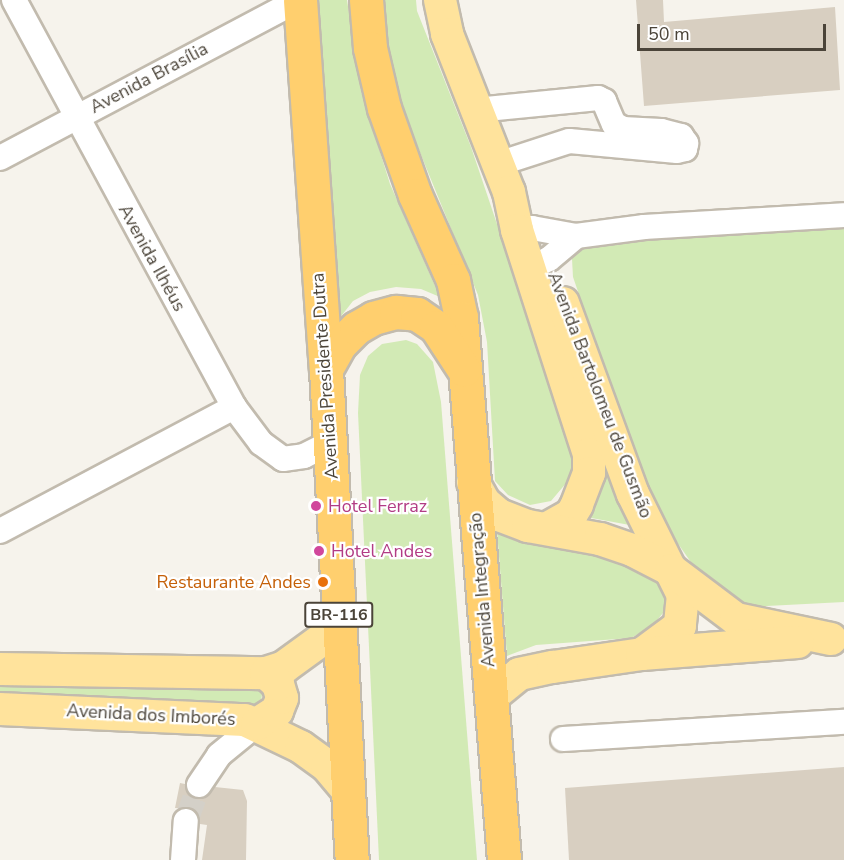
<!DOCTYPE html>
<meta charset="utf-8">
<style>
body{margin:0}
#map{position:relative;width:844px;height:860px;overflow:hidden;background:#f6f3ec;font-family:"Nunito Sans",sans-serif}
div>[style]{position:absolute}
.green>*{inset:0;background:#d2eab5}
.building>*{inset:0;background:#d8cfc1}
.minor-tunnel>*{height:24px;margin-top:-12px;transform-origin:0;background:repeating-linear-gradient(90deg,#d4d0c8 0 24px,transparent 0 36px)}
.roads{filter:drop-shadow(2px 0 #c2bbae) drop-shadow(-2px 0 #c2bbae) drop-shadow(0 2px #c2bbae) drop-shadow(0 -2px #c2bbae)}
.minor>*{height:24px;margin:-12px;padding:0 12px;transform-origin:12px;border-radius:12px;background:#fff}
.major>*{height:32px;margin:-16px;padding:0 16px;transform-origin:16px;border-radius:16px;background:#ffe39c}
.highway>*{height:33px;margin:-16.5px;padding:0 16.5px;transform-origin:16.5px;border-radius:16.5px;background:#ffcf6e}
.dots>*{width:16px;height:16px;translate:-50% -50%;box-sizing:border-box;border:3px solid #fff;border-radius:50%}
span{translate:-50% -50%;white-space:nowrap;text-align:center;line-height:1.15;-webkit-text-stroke:4.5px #fff;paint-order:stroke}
.shield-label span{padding:2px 4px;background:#fff;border:2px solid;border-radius:4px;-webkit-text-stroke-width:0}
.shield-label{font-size:16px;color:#4b4439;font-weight:700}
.street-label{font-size:18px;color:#4b4439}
.hotel-label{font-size:18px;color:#b23c85}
.left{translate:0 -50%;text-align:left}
.food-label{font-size:18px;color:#c56008}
.right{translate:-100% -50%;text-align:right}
.scale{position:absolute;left:637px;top:24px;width:189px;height:27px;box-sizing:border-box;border:3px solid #4b4439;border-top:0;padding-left:8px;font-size:18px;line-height:21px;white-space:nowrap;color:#4b4439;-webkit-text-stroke:4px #fff;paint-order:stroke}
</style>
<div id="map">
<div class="green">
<i style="clip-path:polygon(316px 0,347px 0,361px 91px,390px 184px,440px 297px,421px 289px,396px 287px,370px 292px,353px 301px,335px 324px)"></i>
<i style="clip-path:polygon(384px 0,416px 0,417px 11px,471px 147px,574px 452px,573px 475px,551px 501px,530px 505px,508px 495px,495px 481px,487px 342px,478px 295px,406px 118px,390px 57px)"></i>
<i style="clip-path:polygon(844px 227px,844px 602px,745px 607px,721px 595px,695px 568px,672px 535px,643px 480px,573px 277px,572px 259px,576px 250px,586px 244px)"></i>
<i style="clip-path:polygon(406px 340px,417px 344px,433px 362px,441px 402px,477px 860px,379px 860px,358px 413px,360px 375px,368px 356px,382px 344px)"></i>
<i style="clip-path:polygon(602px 451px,635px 526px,586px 517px)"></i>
<i style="clip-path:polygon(497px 531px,645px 561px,666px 589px,663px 613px,652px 626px,631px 638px,536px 645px,507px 656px)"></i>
<i style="clip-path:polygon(0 680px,263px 688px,260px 708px,0 701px)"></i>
</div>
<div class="building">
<i style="clip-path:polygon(636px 0,663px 0,664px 22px,835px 7px,840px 90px,644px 106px)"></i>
<i style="clip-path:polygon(844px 767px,844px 860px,569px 860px,565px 788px)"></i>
<i style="clip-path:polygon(180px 783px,185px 784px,187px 792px,198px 799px,206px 797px,215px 787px,243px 790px,247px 801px,246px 860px,202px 860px,207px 825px,200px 824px,194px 809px,175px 808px)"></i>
</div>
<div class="minor-tunnel">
<i style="left:186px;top:821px;width:38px;rotate:-70deg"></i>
</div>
<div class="roads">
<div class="minor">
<i style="left:14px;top:0;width:463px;rotate:61.6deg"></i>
<i style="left:234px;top:407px;width:45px;rotate:53.1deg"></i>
<i style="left:261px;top:443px;width:27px;rotate:36deg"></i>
<i style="left:283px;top:459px;width:21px;rotate:-8deg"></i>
<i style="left:304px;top:456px;width:29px;rotate:-27deg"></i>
<i style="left:476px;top:110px;width:123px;rotate:-5.6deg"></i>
<i style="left:598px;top:98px;width:7px;rotate:27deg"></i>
<i style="left:604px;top:101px;width:25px;rotate:67deg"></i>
<i style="left:614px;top:124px;width:10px;rotate:29deg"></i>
<i style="left:623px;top:129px;width:38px;rotate:3deg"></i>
<i style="left:661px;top:131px;width:21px;rotate:14deg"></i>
<i style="left:681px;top:136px;width:9px;rotate:54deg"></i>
<i style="left:686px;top:143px;width:6px;rotate:99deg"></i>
<i style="left:685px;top:149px;width:8px;rotate:166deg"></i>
<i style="left:677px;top:151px;width:108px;rotate:-174.7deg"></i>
<i style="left:569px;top:141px;width:75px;rotate:162.1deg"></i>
<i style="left:0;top:158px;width:337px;rotate:-27.9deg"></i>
<i style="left:517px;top:230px;width:15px;rotate:-8deg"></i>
<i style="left:532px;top:228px;width:45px;rotate:10.3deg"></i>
<i style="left:576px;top:236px;width:69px;rotate:-7.5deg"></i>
<i style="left:644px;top:227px;width:200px;rotate:-3.4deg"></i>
<i style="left:531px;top:268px;width:20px;rotate:-27deg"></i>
<i style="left:549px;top:259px;width:35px;rotate:-40deg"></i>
<i style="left:0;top:531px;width:265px;rotate:-27.9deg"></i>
<i style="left:563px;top:739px;width:282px;rotate:-3.5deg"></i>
<i style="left:199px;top:785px;width:36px;rotate:-56deg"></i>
<i style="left:219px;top:755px;width:49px;rotate:-39.2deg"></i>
<i style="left:183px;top:860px;width:39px;rotate:-86deg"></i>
</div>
<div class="major">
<i style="left:440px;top:0;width:35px;rotate:78deg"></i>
<i style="left:447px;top:34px;width:170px;rotate:68.6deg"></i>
<i style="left:509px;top:192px;width:39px;rotate:78deg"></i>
<i style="left:517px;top:230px;width:235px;rotate:72.2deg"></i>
<i style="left:589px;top:454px;width:19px;rotate:90deg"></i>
<i style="left:589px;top:473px;width:34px;rotate:111deg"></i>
<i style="left:577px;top:505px;width:12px;rotate:121deg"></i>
<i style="left:571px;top:515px;width:25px;rotate:151deg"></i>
<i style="left:563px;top:303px;width:203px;rotate:69.9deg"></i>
<i style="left:633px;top:494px;width:113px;rotate:63.7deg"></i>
<i style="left:683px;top:595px;width:31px;rotate:96deg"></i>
<i style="left:680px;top:626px;width:47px;rotate:143.6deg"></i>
<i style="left:473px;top:482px;width:23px;rotate:61deg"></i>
<i style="left:484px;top:502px;width:20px;rotate:41deg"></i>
<i style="left:499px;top:515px;width:31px;rotate:21deg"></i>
<i style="left:528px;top:526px;width:73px;rotate:10.2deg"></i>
<i style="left:600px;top:539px;width:36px;rotate:19deg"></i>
<i style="left:634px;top:551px;width:42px;rotate:27.2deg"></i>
<i style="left:671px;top:570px;width:81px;rotate:37deg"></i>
<i style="left:736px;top:619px;width:97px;rotate:11.9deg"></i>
<i style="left:0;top:669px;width:266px;rotate:0.9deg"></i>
<i style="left:266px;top:673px;width:19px;rotate:-18deg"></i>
<i style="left:284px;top:667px;width:68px;rotate:-36deg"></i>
<i style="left:491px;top:697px;width:36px;rotate:-39deg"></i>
<i style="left:519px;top:674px;width:35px;rotate:-12deg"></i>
<i style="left:553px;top:667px;width:90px;rotate:-8.3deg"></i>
<i style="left:642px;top:654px;width:156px;rotate:-4.4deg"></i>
<i style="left:0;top:709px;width:245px;rotate:2.6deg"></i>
<i style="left:245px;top:720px;width:62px;rotate:25.7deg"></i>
<i style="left:301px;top:747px;width:32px;rotate:36deg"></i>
<i style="left:327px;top:766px;width:34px;rotate:50deg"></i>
<i style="left:257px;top:724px;width:24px;rotate:-33deg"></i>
<i style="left:277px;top:711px;width:14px;rotate:-69deg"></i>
<i style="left:282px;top:698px;width:15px;rotate:-106deg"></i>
<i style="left:278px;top:684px;width:16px;rotate:-137deg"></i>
</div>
<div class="highway">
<i style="left:300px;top:0;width:370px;rotate:86deg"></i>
<i style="left:326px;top:369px;width:492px;rotate:87deg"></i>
<i style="left:366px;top:0;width:48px;rotate:85.2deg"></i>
<i style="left:370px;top:48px;width:62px;rotate:76.9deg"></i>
<i style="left:384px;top:108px;width:92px;rotate:70.4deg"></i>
<i style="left:415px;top:195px;width:93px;rotate:65.9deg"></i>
<i style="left:453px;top:280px;width:39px;rotate:78deg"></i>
<i style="left:461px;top:318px;width:544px;rotate:85.46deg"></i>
<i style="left:326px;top:369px;width:29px;rotate:-61deg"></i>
<i style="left:340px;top:344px;width:23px;rotate:-45deg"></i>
<i style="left:356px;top:328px;width:20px;rotate:-30deg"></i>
<i style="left:373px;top:318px;width:24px;rotate:-15deg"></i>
<i style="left:396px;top:312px;width:21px;rotate:5deg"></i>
<i style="left:417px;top:314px;width:23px;rotate:34deg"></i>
<i style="left:436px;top:327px;width:51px;rotate:56.9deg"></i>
</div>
</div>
<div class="dots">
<i style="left:316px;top:506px;background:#d1479c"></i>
<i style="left:319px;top:551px;background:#d1479c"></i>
<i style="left:323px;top:582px;background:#e8710a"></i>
</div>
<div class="shield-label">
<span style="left:339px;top:615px">BR-116</span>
</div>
<div class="street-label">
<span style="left:149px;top:78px;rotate:-28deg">Avenida Brasília</span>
<span style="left:152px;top:258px;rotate:61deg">Avenida Ilhéus</span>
<span style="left:325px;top:376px;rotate:-94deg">Avenida Presidente Dutra</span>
<span style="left:600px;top:395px;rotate:69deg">Avenida Bartolomeu de Gusmão</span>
<span style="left:482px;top:590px;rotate:-95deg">Avenida Integração</span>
<span style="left:151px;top:715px;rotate:3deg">Avenida dos Imborés</span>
</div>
<div class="hotel-label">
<span class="left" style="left:328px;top:506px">Hotel Ferraz</span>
<span class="left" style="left:331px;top:551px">Hotel Andes</span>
</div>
<div class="food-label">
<span class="right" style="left:311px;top:582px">Restaurante Andes</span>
</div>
<div class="scale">50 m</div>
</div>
